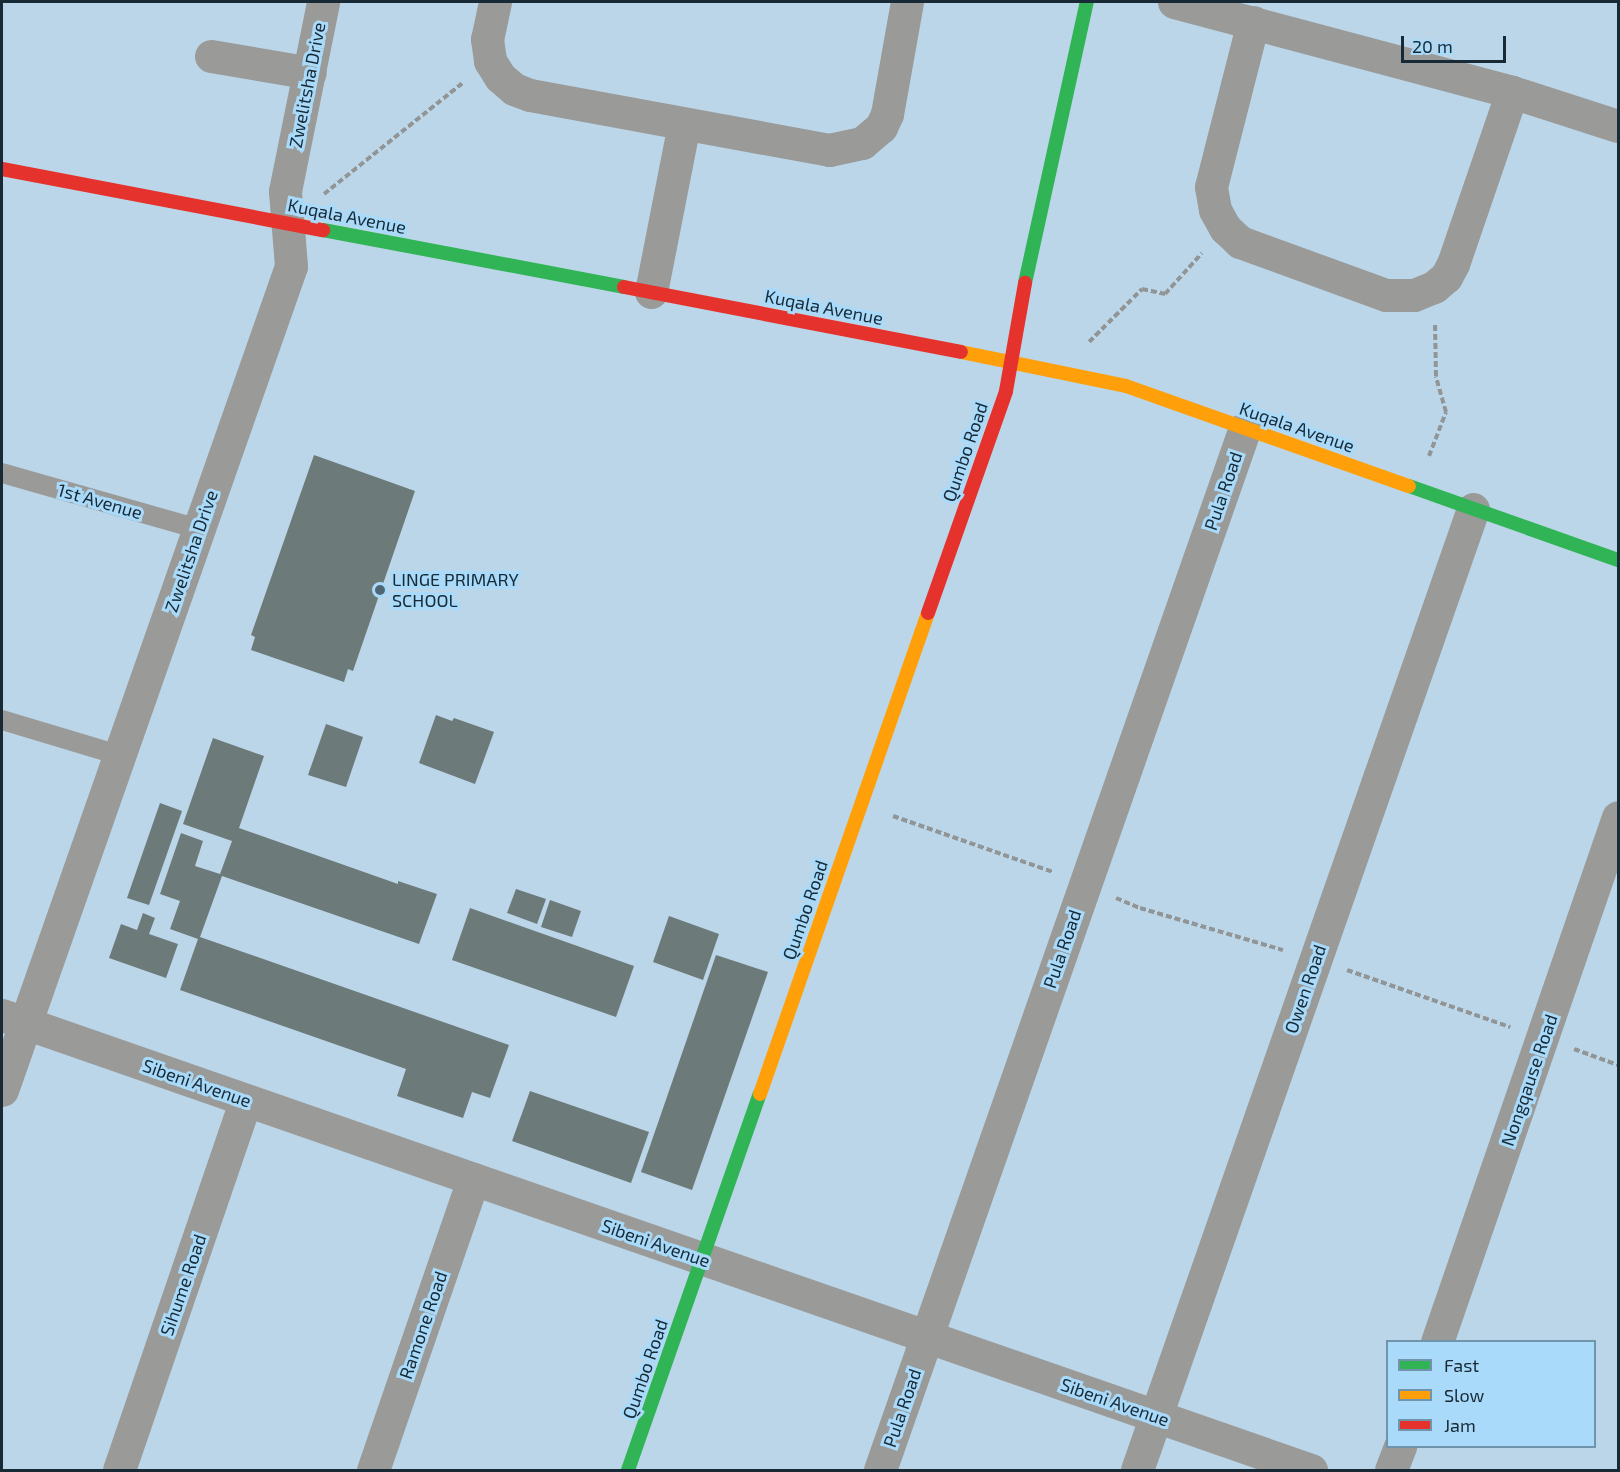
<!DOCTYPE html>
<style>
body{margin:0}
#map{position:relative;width:1620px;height:1472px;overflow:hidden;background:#bbd6e8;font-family:"Exo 2",sans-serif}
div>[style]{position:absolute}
.building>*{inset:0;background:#6d7a7a}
.path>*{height:4px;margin-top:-2px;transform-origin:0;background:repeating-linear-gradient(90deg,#929596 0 6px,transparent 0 9px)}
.lane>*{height:20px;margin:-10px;padding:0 10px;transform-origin:10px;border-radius:10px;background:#9a9a98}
.street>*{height:33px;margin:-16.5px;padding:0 16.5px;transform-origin:16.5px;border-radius:16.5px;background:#9a9a98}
.fast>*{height:14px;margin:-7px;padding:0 7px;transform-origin:7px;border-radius:7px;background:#30b455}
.slow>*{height:14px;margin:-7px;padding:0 7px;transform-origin:7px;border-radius:7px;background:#ff9f0a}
.jam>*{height:14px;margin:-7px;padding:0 7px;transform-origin:7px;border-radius:7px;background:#e5322d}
.dots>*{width:16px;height:16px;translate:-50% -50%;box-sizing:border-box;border:3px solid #a9dafa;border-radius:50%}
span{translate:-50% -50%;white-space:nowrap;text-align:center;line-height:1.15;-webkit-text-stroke:6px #a9dafa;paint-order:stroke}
.street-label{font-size:18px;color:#172a36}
.poi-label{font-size:18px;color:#172a36}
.left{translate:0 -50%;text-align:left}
.frame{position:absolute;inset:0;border:3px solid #172a36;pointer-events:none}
.legend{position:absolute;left:1386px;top:1340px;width:210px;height:108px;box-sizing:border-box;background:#a9dafa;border:2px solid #6f94ac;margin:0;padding:8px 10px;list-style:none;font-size:18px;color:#172a36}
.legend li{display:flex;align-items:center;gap:12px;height:30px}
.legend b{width:30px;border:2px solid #6f94ac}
.scale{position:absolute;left:1401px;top:36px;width:105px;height:27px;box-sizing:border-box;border:3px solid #172a36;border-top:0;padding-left:8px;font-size:18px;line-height:21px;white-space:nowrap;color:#172a36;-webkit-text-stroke:4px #a9dafa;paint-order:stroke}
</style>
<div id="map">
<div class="building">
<i style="clip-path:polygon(314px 455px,415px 491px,353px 671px,348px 669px,344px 682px,251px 650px,255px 637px,251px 635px)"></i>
<i style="clip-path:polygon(436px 715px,452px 721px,454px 718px,494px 732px,475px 784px,419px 763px)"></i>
<i style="clip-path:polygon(326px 724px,363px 737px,346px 787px,308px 775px)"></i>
<i style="clip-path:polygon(213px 738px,264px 756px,239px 828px,398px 884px,398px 881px,437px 894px,419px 944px,222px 876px,200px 937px,509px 1045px,490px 1098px,472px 1092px,463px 1118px,397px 1096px,406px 1069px,180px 990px,198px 939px,170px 929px,180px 901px,160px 894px,181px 833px,203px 841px,195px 866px,220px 874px,232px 841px,183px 824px)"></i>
<i style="clip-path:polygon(160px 803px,182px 811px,149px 905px,127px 898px)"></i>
<i style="clip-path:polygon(516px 889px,546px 899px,537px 924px,507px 913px)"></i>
<i style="clip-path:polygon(550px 900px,581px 911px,572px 937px,541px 927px)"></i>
<i style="clip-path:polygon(470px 908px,634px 966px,616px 1017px,452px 960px)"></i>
<i style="clip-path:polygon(143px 913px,155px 918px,149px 934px,178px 944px,166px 978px,109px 958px,121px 924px,137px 930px)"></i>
<i style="clip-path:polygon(669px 916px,719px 934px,703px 980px,653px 962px)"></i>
<i style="clip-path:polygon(716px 955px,768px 972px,692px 1190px,641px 1172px)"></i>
<i style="clip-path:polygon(530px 1091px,649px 1132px,631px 1183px,512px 1141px)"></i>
</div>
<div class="path">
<i style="left:324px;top:194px;width:179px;rotate:-38.7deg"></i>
<i style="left:1089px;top:342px;width:75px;rotate:-45deg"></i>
<i style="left:1142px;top:289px;width:24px;rotate:12deg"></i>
<i style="left:1165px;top:294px;width:55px;rotate:-47.9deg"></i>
<i style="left:1429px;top:456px;width:47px;rotate:-68.9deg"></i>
<i style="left:1446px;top:412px;width:37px;rotate:-106deg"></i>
<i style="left:1436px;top:376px;width:52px;rotate:-91.1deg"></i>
<i style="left:893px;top:816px;width:170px;rotate:19.3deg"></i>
<i style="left:1116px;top:898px;width:26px;rotate:23deg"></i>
<i style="left:1140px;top:908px;width:149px;rotate:16.4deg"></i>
<i style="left:1347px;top:970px;width:173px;rotate:19.3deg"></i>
<i style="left:1574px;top:1049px;width:47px;rotate:20deg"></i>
</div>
<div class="lane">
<i style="left:2px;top:473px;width:205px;rotate:15.9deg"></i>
<i style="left:2px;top:720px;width:122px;rotate:16.7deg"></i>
</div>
<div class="street">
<i style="left:495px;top:2px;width:38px;rotate:102deg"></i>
<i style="left:487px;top:39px;width:22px;rotate:82deg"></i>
<i style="left:490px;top:61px;width:19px;rotate:58deg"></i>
<i style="left:500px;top:77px;width:18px;rotate:41deg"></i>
<i style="left:514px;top:89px;width:17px;rotate:21deg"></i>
<i style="left:530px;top:95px;width:304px;rotate:10.4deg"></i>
<i style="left:829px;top:150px;width:34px;rotate:-12deg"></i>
<i style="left:862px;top:143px;width:25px;rotate:-40deg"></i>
<i style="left:881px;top:127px;width:14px;rotate:-65deg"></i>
<i style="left:887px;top:114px;width:114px;rotate:-79.9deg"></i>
<i style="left:1174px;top:2px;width:350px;rotate:14.9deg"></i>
<i style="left:1512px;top:92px;width:111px;rotate:17.8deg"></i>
<i style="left:1253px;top:22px;width:170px;rotate:104.3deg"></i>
<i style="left:1211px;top:187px;width:23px;rotate:80deg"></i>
<i style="left:1215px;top:210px;width:21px;rotate:61deg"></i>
<i style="left:1225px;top:228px;width:21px;rotate:43deg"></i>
<i style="left:1240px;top:242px;width:155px;rotate:20deg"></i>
<i style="left:1386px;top:295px;width:28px"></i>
<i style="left:1414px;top:295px;width:22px;rotate:-22deg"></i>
<i style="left:1434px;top:287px;width:16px;rotate:-40deg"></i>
<i style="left:1446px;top:277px;width:15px;rotate:-62deg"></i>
<i style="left:1453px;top:264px;width:182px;rotate:-71.1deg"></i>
<i style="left:211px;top:56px;width:100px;rotate:9.7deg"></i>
<i style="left:651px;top:292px;width:171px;rotate:-78.9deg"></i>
<i style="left:2px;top:1015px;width:1386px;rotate:19.17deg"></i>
<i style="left:2px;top:1090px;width:873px;rotate:-70.67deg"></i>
<i style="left:291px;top:266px;width:75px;rotate:-94.6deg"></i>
<i style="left:285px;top:191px;width:193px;rotate:-78.6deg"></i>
<i style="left:1437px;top:1342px;width:555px;rotate:-70.98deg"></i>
<i style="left:119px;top:1470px;width:391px;rotate:-71.1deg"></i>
<i style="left:373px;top:1470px;width:308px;rotate:-71deg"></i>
<i style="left:880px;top:1470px;width:1104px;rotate:-70.7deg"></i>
<i style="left:1137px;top:1470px;width:1018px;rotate:-70.73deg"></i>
<i style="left:1391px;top:1470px;width:26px;rotate:-69deg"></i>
</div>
<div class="fast">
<i style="left:323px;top:230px;width:306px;rotate:10.7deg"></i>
<i style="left:1025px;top:283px;width:288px;rotate:-77.6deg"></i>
<i style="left:1409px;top:486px;width:222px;rotate:19.5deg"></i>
<i style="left:628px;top:1470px;width:398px;rotate:-70.7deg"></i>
</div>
<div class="slow">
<i style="left:961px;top:352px;width:168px;rotate:11.6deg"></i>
<i style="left:1126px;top:386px;width:300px;rotate:19.5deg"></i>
<i style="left:760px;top:1094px;width:509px;rotate:-70.75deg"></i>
</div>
<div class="jam">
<i style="left:2px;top:169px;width:327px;rotate:10.8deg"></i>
<i style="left:624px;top:287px;width:343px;rotate:10.9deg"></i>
<i style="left:928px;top:613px;width:235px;rotate:-70.6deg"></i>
<i style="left:1006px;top:391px;width:110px;rotate:-80deg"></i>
</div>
<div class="dots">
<i style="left:380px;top:590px;background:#506674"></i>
</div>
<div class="street-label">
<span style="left:307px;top:85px;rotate:-79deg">Zwelitsha Drive</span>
<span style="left:347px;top:216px;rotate:11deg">Kuqala Avenue</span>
<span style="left:824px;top:307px;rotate:11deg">Kuqala Avenue</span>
<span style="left:1297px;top:427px;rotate:19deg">Kuqala Avenue</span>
<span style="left:965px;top:452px;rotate:-71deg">Qumbo Road</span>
<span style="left:1223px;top:491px;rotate:-71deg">Pula Road</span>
<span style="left:100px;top:501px;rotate:16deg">1st Avenue</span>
<span style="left:191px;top:551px;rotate:-71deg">Zwelitsha Drive</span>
<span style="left:805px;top:910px;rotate:-71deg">Qumbo Road</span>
<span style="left:1062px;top:949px;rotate:-71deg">Pula Road</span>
<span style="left:1305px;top:989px;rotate:-71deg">Owen Road</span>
<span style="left:1529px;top:1080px;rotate:-71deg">Nongqause Road</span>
<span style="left:197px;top:1083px;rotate:19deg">Sibeni Avenue</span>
<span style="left:656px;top:1243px;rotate:19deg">Sibeni Avenue</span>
<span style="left:183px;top:1285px;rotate:-71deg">Sihume Road</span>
<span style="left:423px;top:1325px;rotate:-71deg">Ramone Road</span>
<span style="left:645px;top:1369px;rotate:-71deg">Qumbo Road</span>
<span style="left:1115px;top:1402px;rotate:19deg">Sibeni Avenue</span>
<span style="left:902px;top:1408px;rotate:-71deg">Pula Road</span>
</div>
<div class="poi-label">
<span class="left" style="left:392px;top:590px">LINGE PRIMARY<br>SCHOOL</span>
</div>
<div class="frame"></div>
<ul class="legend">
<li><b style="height:8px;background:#30b455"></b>Fast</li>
<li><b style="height:8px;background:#ff9f0a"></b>Slow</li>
<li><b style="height:8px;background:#e5322d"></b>Jam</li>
</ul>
<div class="scale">20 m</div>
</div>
